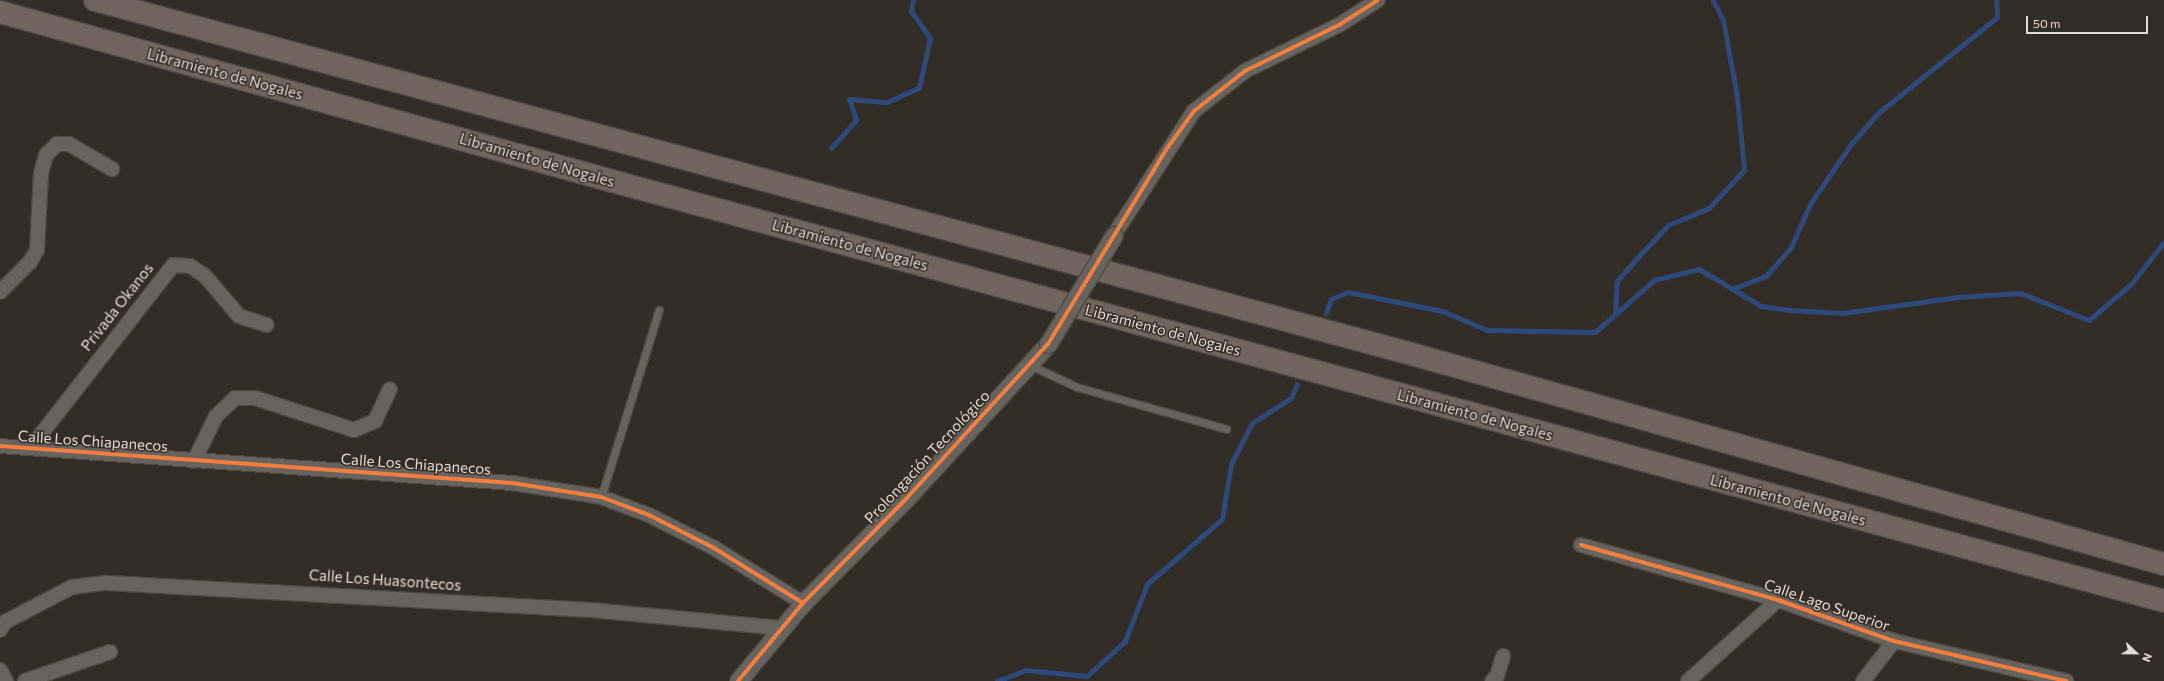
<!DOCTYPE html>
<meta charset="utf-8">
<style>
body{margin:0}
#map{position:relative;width:2164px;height:681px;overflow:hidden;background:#332d28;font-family:Commissioner,sans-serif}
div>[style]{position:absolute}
.stream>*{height:5px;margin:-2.5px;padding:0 2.5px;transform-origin:2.5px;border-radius:2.5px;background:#2e4a7a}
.roads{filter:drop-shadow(1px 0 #4d4944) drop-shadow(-1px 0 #4d4944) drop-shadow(0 1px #4d4944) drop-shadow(0 -1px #4d4944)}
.service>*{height:7px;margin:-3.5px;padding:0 3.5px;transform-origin:3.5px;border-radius:3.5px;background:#67635e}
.minor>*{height:14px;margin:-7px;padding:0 7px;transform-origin:7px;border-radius:7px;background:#67635e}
.tertiary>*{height:17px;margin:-8.5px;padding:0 8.5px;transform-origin:8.5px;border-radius:8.5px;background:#67635e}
.trunk>*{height:22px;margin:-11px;padding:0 11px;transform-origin:11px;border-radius:11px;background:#71655e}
.bridges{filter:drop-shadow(1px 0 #4d4944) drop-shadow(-1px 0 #4d4944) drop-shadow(0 1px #4d4944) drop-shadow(0 -1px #4d4944)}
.tertiary-bridge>*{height:17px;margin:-8.5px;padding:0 8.5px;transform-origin:8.5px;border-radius:8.5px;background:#67635e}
.cycleway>*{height:4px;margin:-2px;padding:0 2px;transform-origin:2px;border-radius:2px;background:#f27e40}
span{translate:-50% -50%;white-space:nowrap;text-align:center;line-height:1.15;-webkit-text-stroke:3px #372d24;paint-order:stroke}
.street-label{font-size:15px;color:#e0dad4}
.north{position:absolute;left:2116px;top:633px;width:40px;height:40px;-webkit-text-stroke:3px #372d24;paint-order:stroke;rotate:112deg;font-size:11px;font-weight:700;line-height:16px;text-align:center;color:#e0dad4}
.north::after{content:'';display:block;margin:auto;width:14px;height:18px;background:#e0dad4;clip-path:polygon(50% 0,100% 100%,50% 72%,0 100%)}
.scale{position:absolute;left:2026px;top:16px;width:122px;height:18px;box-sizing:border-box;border:2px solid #e0dad4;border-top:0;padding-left:5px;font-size:12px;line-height:14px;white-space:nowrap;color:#e0dad4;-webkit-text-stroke:3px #372d24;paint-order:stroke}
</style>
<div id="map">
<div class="stream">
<i style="left:831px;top:148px;width:38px;rotate:-48deg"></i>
<i style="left:856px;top:120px;width:22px;rotate:-108deg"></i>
<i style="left:849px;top:99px;width:38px;rotate:5deg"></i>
<i style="left:887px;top:102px;width:35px;rotate:-24deg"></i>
<i style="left:919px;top:88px;width:51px;rotate:-77.6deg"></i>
<i style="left:930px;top:38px;width:33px;rotate:-125deg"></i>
<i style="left:911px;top:11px;width:11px;rotate:-80deg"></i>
<i style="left:1732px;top:289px;width:36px;rotate:-21deg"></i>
<i style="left:1766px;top:276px;width:38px;rotate:-49deg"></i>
<i style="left:1791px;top:247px;width:47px;rotate:-66.2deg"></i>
<i style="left:1810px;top:204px;width:73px;rotate:-55.7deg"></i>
<i style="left:1851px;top:144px;width:40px;rotate:-49deg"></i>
<i style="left:1877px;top:114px;width:154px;rotate:-38.9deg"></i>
<i style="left:1997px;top:17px;width:17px;rotate:-93deg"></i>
<i style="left:1326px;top:313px;width:15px;rotate:-70deg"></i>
<i style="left:1331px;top:299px;width:18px;rotate:-22deg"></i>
<i style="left:1348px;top:292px;width:96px;rotate:11.4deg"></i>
<i style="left:1442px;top:311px;width:49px;rotate:22.9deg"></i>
<i style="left:1487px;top:330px;width:108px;rotate:1.1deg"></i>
<i style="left:1595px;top:332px;width:79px;rotate:-41.4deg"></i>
<i style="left:1654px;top:280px;width:46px;rotate:-13.7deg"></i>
<i style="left:1699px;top:269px;width:72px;rotate:30.8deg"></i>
<i style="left:1761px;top:306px;width:29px;rotate:8deg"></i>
<i style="left:1790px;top:310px;width:53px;rotate:3.2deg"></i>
<i style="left:1843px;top:313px;width:116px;rotate:-7.9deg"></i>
<i style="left:1958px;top:297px;width:62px;rotate:-3.7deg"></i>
<i style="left:2020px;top:293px;width:74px;rotate:21.4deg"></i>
<i style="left:2089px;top:320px;width:55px;rotate:-40.6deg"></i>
<i style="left:2131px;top:284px;width:53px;rotate:-51.8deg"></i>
<i style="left:1615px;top:314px;width:33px;rotate:-87deg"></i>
<i style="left:1617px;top:281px;width:32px;rotate:-49deg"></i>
<i style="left:1638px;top:257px;width:44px;rotate:-46.8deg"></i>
<i style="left:1668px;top:225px;width:44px;rotate:-22.5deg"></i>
<i style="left:1709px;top:208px;width:52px;rotate:-47.4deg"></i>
<i style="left:1744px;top:170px;width:73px;rotate:-95.5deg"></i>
<i style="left:1737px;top:97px;width:78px;rotate:-100.3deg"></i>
<i style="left:1723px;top:20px;width:22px;rotate:-117deg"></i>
<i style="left:997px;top:681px;width:30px;rotate:-21deg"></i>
<i style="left:1025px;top:670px;width:62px;rotate:5.5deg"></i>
<i style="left:1087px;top:676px;width:52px;rotate:-42.6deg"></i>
<i style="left:1125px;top:641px;width:61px;rotate:-68.9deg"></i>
<i style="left:1147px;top:584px;width:99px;rotate:-40.9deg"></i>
<i style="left:1222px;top:519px;width:56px;rotate:-80.7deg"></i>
<i style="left:1231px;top:464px;width:46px;rotate:-62.9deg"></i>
<i style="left:1252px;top:423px;width:46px;rotate:-32.7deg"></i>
<i style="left:1291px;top:398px;width:15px;rotate:-67deg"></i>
</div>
<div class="roads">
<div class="service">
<i style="left:1030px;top:365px;width:52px;rotate:25.1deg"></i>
<i style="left:1077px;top:387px;width:155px;rotate:15.7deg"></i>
<i style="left:601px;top:497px;width:196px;rotate:-72.8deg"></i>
</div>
<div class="minor">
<i style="left:1114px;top:235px;width:148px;rotate:-57.2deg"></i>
<i style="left:1194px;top:111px;width:65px;rotate:-38.1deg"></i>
<i style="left:1245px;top:71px;width:105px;rotate:-26.1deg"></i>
<i style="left:1339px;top:25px;width:46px;rotate:-32.7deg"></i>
<i style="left:0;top:292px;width:42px;rotate:-45deg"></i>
<i style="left:30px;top:262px;width:14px;rotate:-60deg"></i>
<i style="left:37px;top:250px;width:77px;rotate:-87deg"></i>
<i style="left:41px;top:173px;width:19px;rotate:-74deg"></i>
<i style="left:46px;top:155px;width:16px;rotate:-45deg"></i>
<i style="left:57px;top:144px;width:12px"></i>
<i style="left:69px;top:144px;width:50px;rotate:30.2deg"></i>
<i style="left:0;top:446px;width:513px;rotate:4.13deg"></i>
<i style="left:512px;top:483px;width:90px;rotate:8.9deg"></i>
<i style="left:601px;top:497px;width:51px;rotate:20.6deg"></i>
<i style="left:649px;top:515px;width:73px;rotate:26.9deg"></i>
<i style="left:714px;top:548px;width:105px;rotate:31.7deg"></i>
<i style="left:31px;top:447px;width:231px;rotate:-52deg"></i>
<i style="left:173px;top:265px;width:17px;rotate:3deg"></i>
<i style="left:190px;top:266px;width:18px;rotate:34deg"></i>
<i style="left:205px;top:276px;width:52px;rotate:49.6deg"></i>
<i style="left:239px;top:316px;width:29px;rotate:18deg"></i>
<i style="left:194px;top:461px;width:50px;rotate:-63.9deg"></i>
<i style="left:216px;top:416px;width:26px;rotate:-43deg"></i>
<i style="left:235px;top:398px;width:20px"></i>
<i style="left:255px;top:398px;width:104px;rotate:17.9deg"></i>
<i style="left:354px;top:430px;width:23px;rotate:-23deg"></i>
<i style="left:375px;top:421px;width:35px;rotate:-65deg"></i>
<i style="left:1581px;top:545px;width:205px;rotate:15.6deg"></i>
<i style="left:1778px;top:600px;width:123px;rotate:19.5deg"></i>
<i style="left:1894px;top:641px;width:177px;rotate:13.1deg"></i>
<i style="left:0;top:630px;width:9px;rotate:-58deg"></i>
<i style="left:5px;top:622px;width:76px;rotate:-27.6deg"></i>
<i style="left:72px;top:587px;width:34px;rotate:-7deg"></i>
<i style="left:106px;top:583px;width:496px;rotate:3.2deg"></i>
<i style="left:601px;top:611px;width:181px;rotate:5.4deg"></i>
<i style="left:0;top:670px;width:13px;rotate:61deg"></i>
<i style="left:25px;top:681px;width:90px;rotate:-18.8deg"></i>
<i style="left:1492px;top:681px;width:7px;rotate:-45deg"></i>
<i style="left:1497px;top:676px;width:21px;rotate:-73deg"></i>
<i style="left:1688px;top:681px;width:121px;rotate:-42deg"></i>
<i style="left:1863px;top:681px;width:51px;rotate:-52.2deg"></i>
</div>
<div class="tertiary">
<i style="left:738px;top:681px;width:102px;rotate:-50.2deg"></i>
<i style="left:803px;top:603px;width:144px;rotate:-45.3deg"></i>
<i style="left:904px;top:501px;width:213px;rotate:-47.5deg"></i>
</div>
<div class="trunk">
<i style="left:95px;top:0;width:1367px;rotate:15.05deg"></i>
<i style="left:1415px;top:355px;width:778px;rotate:15.59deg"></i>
<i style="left:0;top:12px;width:646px;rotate:15.43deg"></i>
<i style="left:623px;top:184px;width:1596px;rotate:15.14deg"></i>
</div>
</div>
<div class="bridges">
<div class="tertiary-bridge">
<i style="left:1048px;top:344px;width:127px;rotate:-58.8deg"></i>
</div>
</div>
<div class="cycleway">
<i style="left:0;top:446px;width:513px;rotate:4.13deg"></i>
<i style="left:512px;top:483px;width:90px;rotate:8.9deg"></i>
<i style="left:601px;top:497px;width:51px;rotate:20.6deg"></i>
<i style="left:649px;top:515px;width:73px;rotate:26.9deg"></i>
<i style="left:714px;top:548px;width:105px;rotate:31.7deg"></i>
<i style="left:1581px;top:545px;width:205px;rotate:15.6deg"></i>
<i style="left:1778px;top:600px;width:123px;rotate:19.5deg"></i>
<i style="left:1894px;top:641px;width:177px;rotate:13.1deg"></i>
<i style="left:738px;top:681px;width:102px;rotate:-50.2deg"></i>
<i style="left:803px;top:603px;width:144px;rotate:-45.3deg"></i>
<i style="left:904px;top:501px;width:213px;rotate:-47.5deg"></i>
<i style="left:1048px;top:344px;width:231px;rotate:-58.7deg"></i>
<i style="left:1168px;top:147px;width:44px;rotate:-54.2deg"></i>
<i style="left:1194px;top:111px;width:65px;rotate:-38.1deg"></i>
<i style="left:1245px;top:71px;width:105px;rotate:-26.1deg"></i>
<i style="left:1339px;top:25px;width:46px;rotate:-32.7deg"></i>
</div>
<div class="street-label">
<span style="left:225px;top:74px;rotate:15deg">Libramiento de Nogales</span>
<span style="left:537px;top:160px;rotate:16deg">Libramiento de Nogales</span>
<span style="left:850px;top:245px;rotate:15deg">Libramiento de Nogales</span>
<span style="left:117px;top:307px;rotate:-52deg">Privada Okanos</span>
<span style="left:1163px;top:330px;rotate:15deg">Libramiento de Nogales</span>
<span style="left:1475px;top:415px;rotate:15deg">Libramiento de Nogales</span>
<span style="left:93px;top:441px;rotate:4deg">Calle Los Chiapanecos</span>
<span style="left:927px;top:457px;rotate:-47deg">Prolongación Tecnológico</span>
<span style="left:416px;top:464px;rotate:4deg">Calle Los Chiapanecos</span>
<span style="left:1788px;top:500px;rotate:15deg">Libramiento de Nogales</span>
<span style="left:385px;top:580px;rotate:4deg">Calle Los Huasontecos</span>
<span style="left:1827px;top:605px;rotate:19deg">Calle Lago Superior</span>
</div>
<div class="north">N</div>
<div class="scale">50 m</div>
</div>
